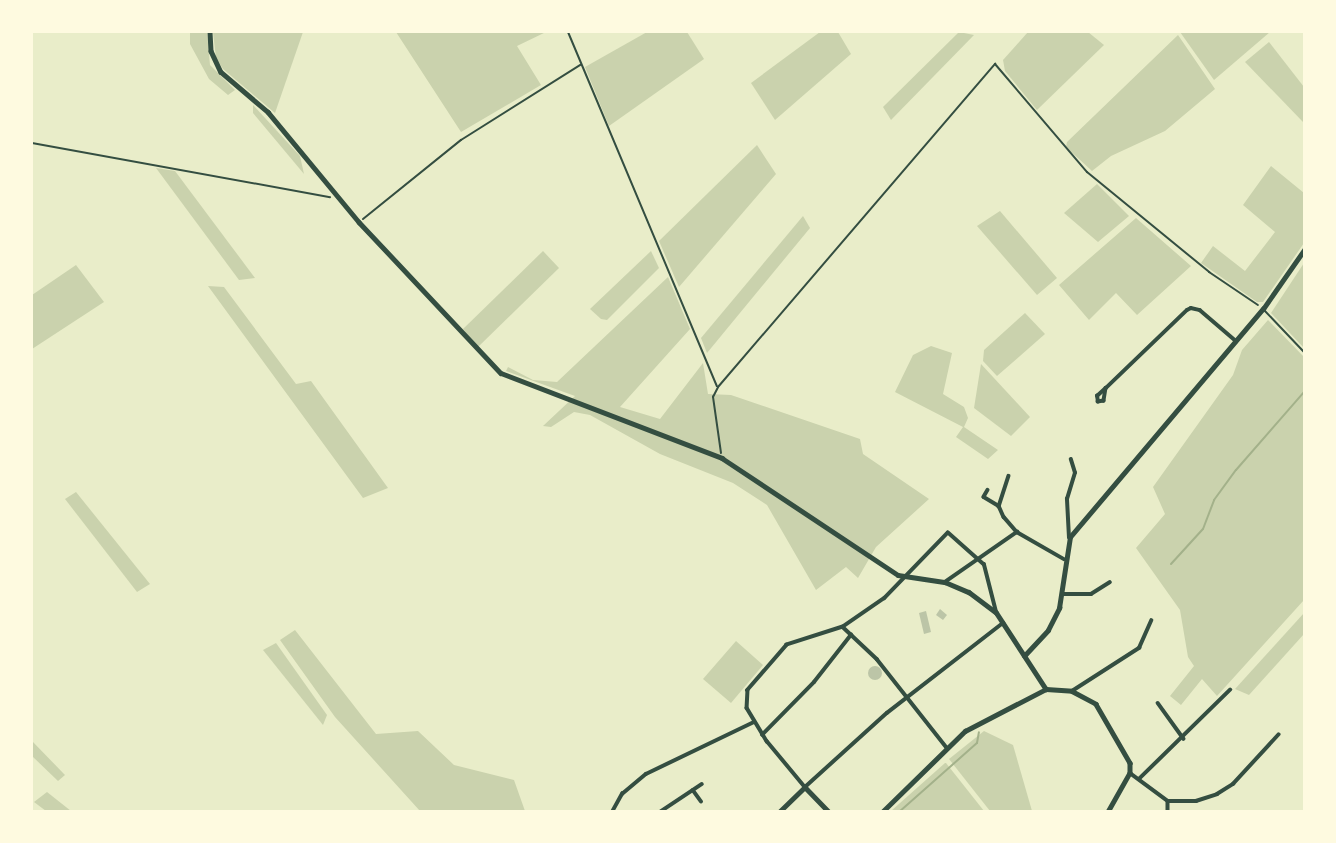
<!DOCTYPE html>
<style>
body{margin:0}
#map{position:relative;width:1336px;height:843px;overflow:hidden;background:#e9edc9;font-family:Rubik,sans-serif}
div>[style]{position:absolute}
.green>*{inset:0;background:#cad2ad}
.stream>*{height:2px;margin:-1px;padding:0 1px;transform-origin:1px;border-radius:1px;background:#a3b18a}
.building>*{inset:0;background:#bcc5a7}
.round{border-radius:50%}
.path>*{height:2px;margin:-1px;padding:0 1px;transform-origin:1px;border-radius:1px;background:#344e41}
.service>*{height:2px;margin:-1px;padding:0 1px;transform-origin:1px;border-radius:1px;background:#344e41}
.minor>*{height:3.5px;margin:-1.75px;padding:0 1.75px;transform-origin:1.75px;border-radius:1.75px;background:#344e41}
.tertiary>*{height:4.5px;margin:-2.25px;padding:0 2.25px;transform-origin:2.25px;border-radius:2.25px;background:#344e41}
span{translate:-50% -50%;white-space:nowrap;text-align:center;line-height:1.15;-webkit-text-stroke:5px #fefae0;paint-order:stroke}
.frame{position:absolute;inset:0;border:33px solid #fefae0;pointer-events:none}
</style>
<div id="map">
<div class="green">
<i style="clip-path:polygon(190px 32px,207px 32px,210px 65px,235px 90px,228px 95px,209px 79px,190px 44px)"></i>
<i style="clip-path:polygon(213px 32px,303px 32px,275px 113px,223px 69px,216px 58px)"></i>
<i style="clip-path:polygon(396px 32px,546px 32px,517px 46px,541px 85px,461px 132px)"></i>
<i style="clip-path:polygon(647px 32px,687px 32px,704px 59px,609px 126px,585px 67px)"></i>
<i style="clip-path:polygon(820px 32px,838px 32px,851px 54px,775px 120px,751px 83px)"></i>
<i style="clip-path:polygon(959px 32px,974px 35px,891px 120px,883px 107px)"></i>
<i style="clip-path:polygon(1028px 32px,1088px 32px,1104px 45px,1037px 110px,1005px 71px,1003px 60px)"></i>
<i style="clip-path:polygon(1180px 32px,1270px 32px,1214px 80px)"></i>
<i style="clip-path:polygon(1178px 35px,1215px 89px,1165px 131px,1111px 156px,1092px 171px,1066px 147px,1067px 142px)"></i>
<i style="clip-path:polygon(1269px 42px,1304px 87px,1303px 122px,1245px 62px)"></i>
<i style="clip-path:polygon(253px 105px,300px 156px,304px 174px,253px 113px)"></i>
<i style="clip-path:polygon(757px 145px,776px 174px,679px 287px,659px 241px)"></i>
<i style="clip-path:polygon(1271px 166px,1304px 193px,1304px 243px,1263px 302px,1257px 302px,1201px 263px,1213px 246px,1245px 271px,1275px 232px,1243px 205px)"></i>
<i style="clip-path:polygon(156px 168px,175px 171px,255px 278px,239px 280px)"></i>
<i style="clip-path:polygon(1097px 184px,1129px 216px,1098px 242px,1064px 213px)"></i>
<i style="clip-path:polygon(1000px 211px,1057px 278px,1037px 295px,977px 226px)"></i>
<i style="clip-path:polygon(803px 216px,810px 228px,707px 353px,701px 338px)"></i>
<i style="clip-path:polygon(1136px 218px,1191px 266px,1137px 315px,1116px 293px,1089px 320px,1059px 285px)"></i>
<i style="clip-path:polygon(543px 251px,559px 268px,478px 347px,463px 329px)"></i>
<i style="clip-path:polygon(651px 251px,659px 268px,607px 320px,601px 319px,590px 309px)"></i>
<i style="clip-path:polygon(1304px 263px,1304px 348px,1271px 313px)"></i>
<i style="clip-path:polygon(76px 265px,104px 302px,32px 349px,32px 295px)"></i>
<i style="clip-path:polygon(668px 277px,690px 329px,620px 407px,660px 419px,703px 363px,708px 394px,731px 395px,860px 439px,863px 454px,929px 499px,876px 547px,858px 578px,846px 567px,816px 590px,767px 505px,733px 483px,660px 454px,590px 415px,574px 412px,551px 427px,543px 426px,575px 396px,506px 371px,508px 367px,533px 380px,557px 382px)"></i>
<i style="clip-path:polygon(208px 286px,224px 287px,296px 384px,311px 381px,388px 488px,363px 498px)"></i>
<i style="clip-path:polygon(1025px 313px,1045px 334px,997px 376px,983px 361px,984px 350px)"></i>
<i style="clip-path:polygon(1268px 320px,1304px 357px,1304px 600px,1217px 696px,1202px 679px,1181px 705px,1170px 696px,1194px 666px,1188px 657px,1180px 610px,1136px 548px,1165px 514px,1153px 487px,1233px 375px,1242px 350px)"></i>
<i style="clip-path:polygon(931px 346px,952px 353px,943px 394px,964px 407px,968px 418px,964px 427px,998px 450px,988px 459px,956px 437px,963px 427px,895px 392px,913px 355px)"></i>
<i style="clip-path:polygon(981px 364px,1030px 417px,1011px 436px,974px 408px)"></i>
<i style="clip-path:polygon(76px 492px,150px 584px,137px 592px,65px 499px)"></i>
<i style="clip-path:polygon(1304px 613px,1304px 634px,1249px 695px,1235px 689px)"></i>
<i style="clip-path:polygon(295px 630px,376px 734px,418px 731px,454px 765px,514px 780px,525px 811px,420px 811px,335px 717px,280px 640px)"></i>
<i style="clip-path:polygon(736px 641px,763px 665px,731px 703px,703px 679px)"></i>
<i style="clip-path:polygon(276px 643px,327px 715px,323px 725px,263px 650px)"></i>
<i style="clip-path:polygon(984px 731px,1013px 745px,1032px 811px,990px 811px,949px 759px)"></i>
<i style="clip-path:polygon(32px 741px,65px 775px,58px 781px,32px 756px)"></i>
<i style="clip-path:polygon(946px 763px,984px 811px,891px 811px,945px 763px)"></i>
<i style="clip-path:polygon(47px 792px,71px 811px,46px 811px,34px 802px)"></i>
</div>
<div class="stream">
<i style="left:1171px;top:564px;width:47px;rotate:-47.6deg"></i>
<i style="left:1203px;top:529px;width:31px;rotate:-69deg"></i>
<i style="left:1214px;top:500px;width:37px;rotate:-54deg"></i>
<i style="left:1236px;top:470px;width:103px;rotate:-48.9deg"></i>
<i style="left:899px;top:812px;width:104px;rotate:-41.5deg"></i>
<i style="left:977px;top:743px;width:11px;rotate:-80deg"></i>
</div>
<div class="building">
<i style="clip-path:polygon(940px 609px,947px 615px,943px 620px,936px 615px)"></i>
<i style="clip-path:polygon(926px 611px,931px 632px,924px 634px,919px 613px)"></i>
<i class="round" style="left:868px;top:666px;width:14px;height:14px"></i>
</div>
<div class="path">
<i style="left:568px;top:32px;width:384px;rotate:67.2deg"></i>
<i style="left:32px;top:143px;width:303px;rotate:10.3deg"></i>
<i style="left:363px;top:219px;width:126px;rotate:-38.9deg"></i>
<i style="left:461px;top:140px;width:141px;rotate:-32.2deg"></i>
<i style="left:721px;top:453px;width:57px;rotate:-98.1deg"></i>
<i style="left:713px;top:397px;width:11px;rotate:-63deg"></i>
<i style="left:718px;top:387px;width:426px;rotate:-49.4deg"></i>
<i style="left:995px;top:64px;width:142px;rotate:49.6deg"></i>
<i style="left:1087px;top:172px;width:158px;rotate:39.3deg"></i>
<i style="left:1209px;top:272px;width:59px;rotate:34deg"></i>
</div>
<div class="service">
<i style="left:1264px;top:310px;width:58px;rotate:46.4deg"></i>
</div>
<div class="minor">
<i style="left:1106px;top:388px;width:13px;rotate:99deg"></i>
<i style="left:1104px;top:401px;width:6px;rotate:171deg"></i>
<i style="left:1098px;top:402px;width:6px;rotate:-99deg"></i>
<i style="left:1097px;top:396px;width:12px;rotate:-42deg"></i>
<i style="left:1106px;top:388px;width:112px;rotate:-43.9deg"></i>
<i style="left:1187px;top:310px;width:4px;rotate:-27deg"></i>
<i style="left:1191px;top:308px;width:9px;rotate:13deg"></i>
<i style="left:1200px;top:310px;width:48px;rotate:40.7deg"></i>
<i style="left:1009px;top:476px;width:32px;rotate:108deg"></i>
<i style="left:999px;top:506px;width:12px;rotate:66deg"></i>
<i style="left:1004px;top:517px;width:20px;rotate:49deg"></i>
<i style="left:1017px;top:532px;width:54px;rotate:29.9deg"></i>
<i style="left:988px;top:490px;width:8px;rotate:120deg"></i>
<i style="left:984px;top:497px;width:17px;rotate:31deg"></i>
<i style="left:1069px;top:538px;width:39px;rotate:-93deg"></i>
<i style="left:1067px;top:499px;width:27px;rotate:-73deg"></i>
<i style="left:1075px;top:473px;width:14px;rotate:-107deg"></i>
<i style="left:945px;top:582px;width:88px;rotate:-34.8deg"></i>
<i style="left:1063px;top:594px;width:28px"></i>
<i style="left:1091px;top:594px;width:22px;rotate:-32deg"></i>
<i style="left:996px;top:612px;width:49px;rotate:-104.3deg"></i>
<i style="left:984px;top:565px;width:48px;rotate:-138.4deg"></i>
<i style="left:948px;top:533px;width:91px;rotate:134.1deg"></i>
<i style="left:885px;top:598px;width:51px;rotate:145.4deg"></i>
<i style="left:843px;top:627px;width:59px;rotate:162.2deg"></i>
<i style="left:787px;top:645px;width:60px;rotate:130.9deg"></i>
<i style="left:748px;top:690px;width:18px;rotate:93deg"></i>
<i style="left:747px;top:708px;width:39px;rotate:59deg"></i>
<i style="left:767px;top:741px;width:60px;rotate:50.4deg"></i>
<i style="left:805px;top:787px;width:110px;rotate:-42.1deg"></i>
<i style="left:887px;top:713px;width:147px;rotate:-37.8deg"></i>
<i style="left:843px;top:627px;width:47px;rotate:43.3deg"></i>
<i style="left:877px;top:659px;width:113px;rotate:51.8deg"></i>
<i style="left:1072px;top:691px;width:80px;rotate:-32.7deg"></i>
<i style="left:1139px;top:648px;width:30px;rotate:-66deg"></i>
<i style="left:1158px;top:703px;width:44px;rotate:54.2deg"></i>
<i style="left:762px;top:735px;width:74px;rotate:-45.5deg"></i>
<i style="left:814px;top:682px;width:60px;rotate:-51.8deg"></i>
<i style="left:1130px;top:773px;width:47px;rotate:36.4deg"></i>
<i style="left:1168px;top:801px;width:11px;rotate:90deg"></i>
<i style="left:1140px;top:778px;width:126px;rotate:-44.4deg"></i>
<i style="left:693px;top:790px;width:14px;rotate:54deg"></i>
<i style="left:1168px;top:801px;width:28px"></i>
<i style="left:1196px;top:801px;width:22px;rotate:-18deg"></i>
<i style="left:1217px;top:794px;width:19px;rotate:-32deg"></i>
<i style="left:1233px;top:784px;width:67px;rotate:-47.4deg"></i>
<i style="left:612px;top:812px;width:21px;rotate:-61deg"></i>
<i style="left:622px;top:794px;width:31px;rotate:-40deg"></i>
<i style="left:646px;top:774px;width:120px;rotate:-25.7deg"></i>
<i style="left:660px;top:812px;width:50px;rotate:-33.7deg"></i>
</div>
<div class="tertiary">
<i style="left:210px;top:32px;width:19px;rotate:87deg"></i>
<i style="left:211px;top:51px;width:23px;rotate:65deg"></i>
<i style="left:221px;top:72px;width:62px;rotate:40.4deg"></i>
<i style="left:268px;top:112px;width:143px;rotate:50.4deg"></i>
<i style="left:359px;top:222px;width:207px;rotate:46.8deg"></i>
<i style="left:501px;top:373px;width:237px;rotate:21deg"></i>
<i style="left:722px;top:458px;width:211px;rotate:33.6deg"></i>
<i style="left:898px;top:575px;width:48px;rotate:8.5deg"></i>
<i style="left:945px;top:582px;width:26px;rotate:23deg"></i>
<i style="left:969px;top:592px;width:34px;rotate:37deg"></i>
<i style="left:996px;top:612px;width:92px;rotate:57deg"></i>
<i style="left:1024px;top:656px;width:35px;rotate:-47deg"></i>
<i style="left:1048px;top:630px;width:25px;rotate:-63deg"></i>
<i style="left:1059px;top:608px;width:72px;rotate:-81.2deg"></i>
<i style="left:1070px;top:537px;width:299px;rotate:-49.8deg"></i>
<i style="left:1263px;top:309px;width:72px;rotate:-55.2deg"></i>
<i style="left:1046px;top:689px;width:26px;rotate:4deg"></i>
<i style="left:1072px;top:691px;width:27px;rotate:28deg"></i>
<i style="left:1096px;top:704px;width:68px;rotate:60deg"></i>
<i style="left:1130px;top:763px;width:10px;rotate:90deg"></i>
<i style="left:1130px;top:773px;width:45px;rotate:119.4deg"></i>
<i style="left:779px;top:812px;width:36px;rotate:-44deg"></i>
<i style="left:805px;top:787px;width:35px;rotate:46deg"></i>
<i style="left:882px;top:812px;width:116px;rotate:-44.3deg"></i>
<i style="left:965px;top:731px;width:91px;rotate:-27.4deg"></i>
</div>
<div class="frame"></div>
</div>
